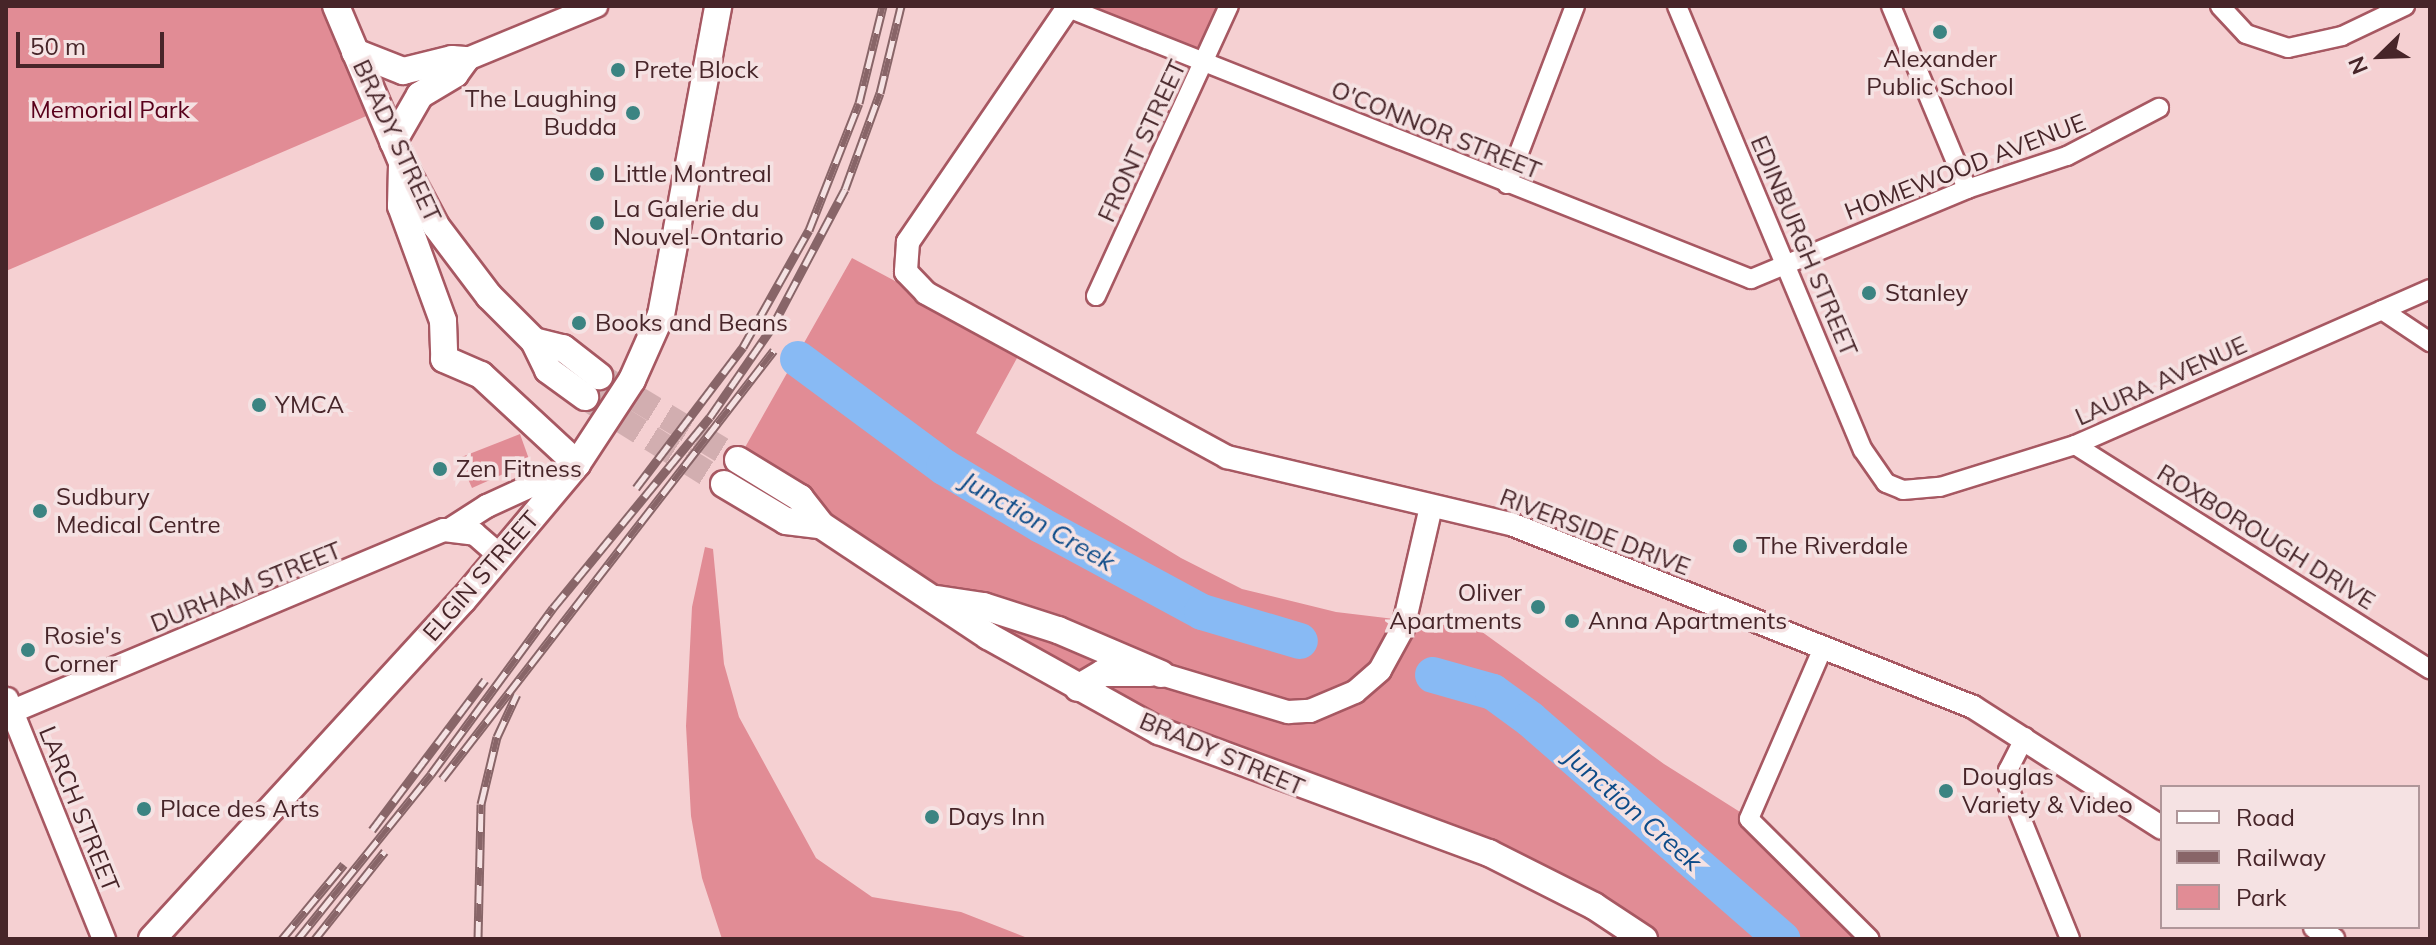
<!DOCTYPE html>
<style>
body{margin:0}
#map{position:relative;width:2436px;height:945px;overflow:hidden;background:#f5d0d2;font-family:Mulish,sans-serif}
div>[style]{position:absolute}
.green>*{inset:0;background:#e18c95}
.river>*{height:36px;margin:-18px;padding:0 18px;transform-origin:18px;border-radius:18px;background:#88baf4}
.secondary-tunnel>*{height:26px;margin-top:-13px;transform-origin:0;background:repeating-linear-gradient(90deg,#d2aeb0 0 26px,transparent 0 39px)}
.roads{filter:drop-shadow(2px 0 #a75862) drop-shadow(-2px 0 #a75862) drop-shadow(0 2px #a75862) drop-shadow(0 -2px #a75862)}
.minor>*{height:18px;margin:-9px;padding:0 9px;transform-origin:9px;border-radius:9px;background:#fff}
.tertiary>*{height:22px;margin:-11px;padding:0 11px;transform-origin:11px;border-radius:11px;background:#fff}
.secondary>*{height:26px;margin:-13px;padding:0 13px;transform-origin:13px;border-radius:13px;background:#fff}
.rail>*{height:9px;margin-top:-4.5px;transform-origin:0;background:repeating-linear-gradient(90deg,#f5e2e3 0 18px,#886568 0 36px);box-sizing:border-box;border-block:2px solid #886568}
.dots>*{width:22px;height:22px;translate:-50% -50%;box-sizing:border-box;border:4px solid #f5e2e3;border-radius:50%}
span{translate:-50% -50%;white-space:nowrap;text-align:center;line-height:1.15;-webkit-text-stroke:7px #f5e2e3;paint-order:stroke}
.poi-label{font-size:24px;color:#472529}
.left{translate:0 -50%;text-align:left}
.right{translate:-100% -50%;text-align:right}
.park-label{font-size:24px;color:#59011b}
.street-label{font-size:24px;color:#472529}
.water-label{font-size:26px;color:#0d4b88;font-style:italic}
.frame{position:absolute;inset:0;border:8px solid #472529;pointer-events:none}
.legend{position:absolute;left:2160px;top:785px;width:260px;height:144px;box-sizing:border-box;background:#f5e2e3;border:2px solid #af9699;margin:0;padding:10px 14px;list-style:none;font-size:24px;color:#472529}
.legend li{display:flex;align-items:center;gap:16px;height:40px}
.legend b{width:40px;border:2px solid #af9699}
.north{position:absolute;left:2340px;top:16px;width:80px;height:80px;-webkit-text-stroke:6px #f5e2e3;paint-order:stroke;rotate:247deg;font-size:22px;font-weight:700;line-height:32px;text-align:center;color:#472529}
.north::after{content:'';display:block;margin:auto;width:28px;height:36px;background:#472529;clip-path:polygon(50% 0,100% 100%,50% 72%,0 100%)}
.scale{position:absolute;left:16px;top:32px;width:148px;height:36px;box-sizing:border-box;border:4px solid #472529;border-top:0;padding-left:10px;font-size:24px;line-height:28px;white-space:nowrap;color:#472529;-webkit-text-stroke:6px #f5e2e3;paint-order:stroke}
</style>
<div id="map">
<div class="green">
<i style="clip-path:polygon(6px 6px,334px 6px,378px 111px,6px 271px)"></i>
<i style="clip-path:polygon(1067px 6px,1227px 6px,1204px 64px)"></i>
<i style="clip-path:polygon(852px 258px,1022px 349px,976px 433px,1181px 558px,1242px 589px,1336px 612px,1478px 629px,1664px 764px,1748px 817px,1872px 939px,1640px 939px,1592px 907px,1160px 733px,739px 458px)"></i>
<i style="clip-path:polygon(520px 434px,530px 462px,472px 488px,459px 458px)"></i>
<i style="clip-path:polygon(705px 547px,713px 549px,724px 664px,739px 717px,816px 858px,872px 897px,961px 912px,1030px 939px,722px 939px,702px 878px,691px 816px,686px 726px,692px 607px)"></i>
</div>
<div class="river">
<i style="left:798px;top:359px;width:182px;rotate:36.5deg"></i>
<i style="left:944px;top:467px;width:113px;rotate:30.9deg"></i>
<i style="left:1041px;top:525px;width:183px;rotate:28.4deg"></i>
<i style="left:1202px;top:612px;width:102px;rotate:16.5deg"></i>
<i style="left:1433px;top:675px;width:62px;rotate:15.8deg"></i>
<i style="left:1493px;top:692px;width:46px;rotate:36.1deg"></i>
<i style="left:1530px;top:719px;width:335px;rotate:41.1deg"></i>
</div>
<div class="secondary-tunnel">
<i style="left:599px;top:376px;width:162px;rotate:31.1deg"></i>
<i style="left:585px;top:397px;width:164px;rotate:32deg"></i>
</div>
<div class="roads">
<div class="minor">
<i style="left:1677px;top:6px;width:481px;rotate:67.3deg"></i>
<i style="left:1863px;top:450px;width:40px;rotate:55.1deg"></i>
<i style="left:1886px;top:483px;width:18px;rotate:22deg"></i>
<i style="left:1903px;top:490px;width:37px;rotate:-5deg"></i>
<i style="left:1940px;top:487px;width:141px;rotate:-17.3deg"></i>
<i style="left:2075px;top:445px;width:388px;rotate:-23.7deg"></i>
<i style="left:1891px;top:6px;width:198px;rotate:67.4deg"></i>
<i style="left:2220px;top:6px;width:38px;rotate:47deg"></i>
<i style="left:2246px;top:34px;width:44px;rotate:18.4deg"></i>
<i style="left:2288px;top:48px;width:55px;rotate:-12.5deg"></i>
<i style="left:2342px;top:36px;width:70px;rotate:-25.5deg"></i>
<i style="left:1068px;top:8px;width:735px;rotate:21.64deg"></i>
<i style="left:1751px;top:279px;width:234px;rotate:-22.6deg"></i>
<i style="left:1967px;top:189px;width:105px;rotate:-18.3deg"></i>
<i style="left:2067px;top:156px;width:104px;rotate:-27.6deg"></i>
<i style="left:1507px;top:184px;width:191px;rotate:-69.1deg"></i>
<i style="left:1096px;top:296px;width:319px;rotate:-65.4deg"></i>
<i style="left:2382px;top:310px;width:58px;rotate:33.7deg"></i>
<i style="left:2075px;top:445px;width:420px;rotate:32.3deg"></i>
<i style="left:1822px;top:650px;width:184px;rotate:113.4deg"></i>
<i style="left:1749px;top:819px;width:170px;rotate:44.8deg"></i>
<i style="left:2025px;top:737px;width:37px;rotate:117deg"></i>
<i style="left:2008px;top:770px;width:16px;rotate:90deg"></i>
<i style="left:2008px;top:786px;width:165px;rotate:67.9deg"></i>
</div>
<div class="tertiary">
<i style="left:1069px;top:6px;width:286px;rotate:124.3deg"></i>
<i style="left:908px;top:242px;width:30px;rotate:94deg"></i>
<i style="left:906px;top:272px;width:29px;rotate:46deg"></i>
<i style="left:926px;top:293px;width:343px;rotate:28.6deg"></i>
<i style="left:1227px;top:457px;width:292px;rotate:13.3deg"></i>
<i style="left:1511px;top:524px;width:497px;rotate:21.6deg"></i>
<i style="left:1973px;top:707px;width:224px;rotate:32.6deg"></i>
<i style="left:465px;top:60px;width:142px;rotate:-22.4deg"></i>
<i style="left:451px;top:529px;width:43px;rotate:-32.6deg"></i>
<i style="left:487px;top:506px;width:96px;rotate:-24.7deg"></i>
<i style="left:1161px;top:674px;width:133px;rotate:16.7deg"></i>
<i style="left:1288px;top:712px;width:22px;rotate:-3deg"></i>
<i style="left:1310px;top:711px;width:49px;rotate:-22.9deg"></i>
<i style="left:1355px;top:692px;width:33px;rotate:-41deg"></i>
<i style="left:1380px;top:670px;width:48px;rotate:-61.3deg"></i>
<i style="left:1403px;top:628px;width:124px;rotate:-77deg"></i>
<i style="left:7px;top:699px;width:259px;rotate:68deg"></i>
<i style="left:6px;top:714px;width:475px;rotate:-22.8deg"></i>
<i style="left:444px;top:530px;width:31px;rotate:7deg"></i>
<i style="left:475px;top:534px;width:33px;rotate:41deg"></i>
<i style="left:2315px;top:927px;width:22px;rotate:34deg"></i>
</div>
<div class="secondary">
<i style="left:336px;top:6px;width:169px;rotate:67.1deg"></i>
<i style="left:402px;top:162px;width:72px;rotate:62deg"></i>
<i style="left:436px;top:226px;width:88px;rotate:52.9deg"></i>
<i style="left:489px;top:296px;width:64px;rotate:45deg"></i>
<i style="left:534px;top:341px;width:32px;rotate:64deg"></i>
<i style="left:548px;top:370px;width:46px;rotate:36.1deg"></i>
<i style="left:355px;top:52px;width:52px;rotate:21.6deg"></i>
<i style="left:403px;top:71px;width:50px;rotate:-13.8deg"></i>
<i style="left:452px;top:59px;width:13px;rotate:4deg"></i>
<i style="left:465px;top:60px;width:17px;rotate:126deg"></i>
<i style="left:455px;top:74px;width:41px;rotate:149deg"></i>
<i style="left:420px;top:95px;width:54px;rotate:119.9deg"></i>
<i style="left:402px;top:165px;width:41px;rotate:91.4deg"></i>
<i style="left:401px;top:206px;width:122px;rotate:69.9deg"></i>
<i style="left:443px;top:321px;width:38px;rotate:88deg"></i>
<i style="left:444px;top:359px;width:40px;rotate:23.4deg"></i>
<i style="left:481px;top:375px;width:131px;rotate:42.8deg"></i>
<i style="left:534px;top:341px;width:30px;rotate:14deg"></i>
<i style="left:563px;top:348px;width:46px;rotate:37.9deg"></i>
<i style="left:738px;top:460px;width:73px;rotate:31.5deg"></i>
<i style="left:800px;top:498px;width:34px;rotate:52deg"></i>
<i style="left:821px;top:525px;width:201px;rotate:33.6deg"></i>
<i style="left:988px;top:636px;width:196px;rotate:29.1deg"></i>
<i style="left:1159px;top:731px;width:352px;rotate:20.3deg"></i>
<i style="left:1489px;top:853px;width:118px;rotate:26.8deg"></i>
<i style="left:1594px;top:906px;width:60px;rotate:33.4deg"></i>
<i style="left:724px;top:484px;width:72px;rotate:30.8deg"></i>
<i style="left:786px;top:521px;width:35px;rotate:7deg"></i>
<i style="left:937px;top:599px;width:47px;rotate:8.7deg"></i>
<i style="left:983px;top:606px;width:79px;rotate:17.7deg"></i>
<i style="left:1058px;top:630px;width:112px;rotate:23.1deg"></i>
<i style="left:1078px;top:688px;width:29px;rotate:-31deg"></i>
<i style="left:1103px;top:673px;width:47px"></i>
<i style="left:152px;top:939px;width:460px;rotate:-47.5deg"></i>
<i style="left:463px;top:600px;width:177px;rotate:-50deg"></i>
<i style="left:577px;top:464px;width:100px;rotate:-56.8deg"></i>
<i style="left:632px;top:380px;width:71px;rotate:-66deg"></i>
<i style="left:661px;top:315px;width:314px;rotate:-79.5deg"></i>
</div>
</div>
<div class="rail">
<i style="left:636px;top:488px;width:177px;rotate:-52.8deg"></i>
<i style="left:743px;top:347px;width:134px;rotate:-60.6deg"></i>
<i style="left:809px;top:230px;width:136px;rotate:-68.5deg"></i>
<i style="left:859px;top:103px;width:100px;rotate:-76.1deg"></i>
<i style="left:442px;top:779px;width:542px;rotate:-52.26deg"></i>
<i style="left:372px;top:830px;width:188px;rotate:-53deg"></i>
<i style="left:282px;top:939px;width:97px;rotate:-50.4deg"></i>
<i style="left:298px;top:939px;width:212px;rotate:-51.1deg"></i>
<i style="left:431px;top:774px;width:206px;rotate:-53.7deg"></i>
<i style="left:553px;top:608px;width:247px;rotate:-50.6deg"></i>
<i style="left:710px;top:417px;width:107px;rotate:-55.3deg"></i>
<i style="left:771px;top:329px;width:158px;rotate:-62.1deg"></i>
<i style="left:845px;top:189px;width:102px;rotate:-70deg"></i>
<i style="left:880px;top:93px;width:89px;rotate:-76.4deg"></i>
<i style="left:315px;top:939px;width:112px;rotate:-51.5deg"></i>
<i style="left:478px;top:939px;width:135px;rotate:-88.7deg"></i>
<i style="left:481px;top:804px;width:69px;rotate:-76.6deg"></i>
<i style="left:497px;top:737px;width:47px;rotate:-65.1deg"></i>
</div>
<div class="dots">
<i style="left:1940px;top:32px;background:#3b8482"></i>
<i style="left:618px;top:70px;background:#3b8482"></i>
<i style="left:633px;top:113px;background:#3b8482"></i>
<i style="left:597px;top:174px;background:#3b8482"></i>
<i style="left:597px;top:223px;background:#3b8482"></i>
<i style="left:1869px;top:293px;background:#3b8482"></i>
<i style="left:579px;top:323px;background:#3b8482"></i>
<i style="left:259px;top:405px;background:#3b8482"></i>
<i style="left:440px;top:469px;background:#3b8482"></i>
<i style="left:40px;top:511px;background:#3b8482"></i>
<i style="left:1740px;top:546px;background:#3b8482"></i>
<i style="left:1538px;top:607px;background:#3b8482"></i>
<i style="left:1572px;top:621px;background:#3b8482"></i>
<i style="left:28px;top:650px;background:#3b8482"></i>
<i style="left:1946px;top:791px;background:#3b8482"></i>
<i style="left:144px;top:809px;background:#3b8482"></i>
<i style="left:932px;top:817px;background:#3b8482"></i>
</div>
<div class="poi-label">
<span style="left:1940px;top:73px">Alexander<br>Public School</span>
<span class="left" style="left:634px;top:70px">Prete Block</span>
<span class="right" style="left:617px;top:113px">The Laughing<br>Budda</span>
<span class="left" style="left:613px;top:174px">Little Montreal</span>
<span class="left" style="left:613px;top:223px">La Galerie du<br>Nouvel-Ontario</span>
<span class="left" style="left:1885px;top:293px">Stanley</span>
<span class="left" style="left:595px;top:323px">Books and Beans</span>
<span class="left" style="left:275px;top:405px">YMCA</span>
<span class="left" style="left:456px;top:469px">Zen Fitness</span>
<span class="left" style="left:56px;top:511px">Sudbury<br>Medical Centre</span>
<span class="left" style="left:1756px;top:546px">The Riverdale</span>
<span class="right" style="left:1522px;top:607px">Oliver<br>Apartments</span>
<span class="left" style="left:1588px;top:621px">Anna Apartments</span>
<span class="left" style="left:44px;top:650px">Rosie's<br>Corner</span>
<span class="left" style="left:1962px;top:791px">Douglas<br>Variety &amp; Video</span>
<span class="left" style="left:160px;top:809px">Place des Arts</span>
<span class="left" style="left:948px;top:817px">Days Inn</span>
</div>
<div class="park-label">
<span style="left:110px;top:110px">Memorial Park</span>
</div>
<div class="street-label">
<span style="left:1436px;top:130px;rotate:22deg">O'CONNOR STREET</span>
<span style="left:397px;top:141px;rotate:65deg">BRADY STREET</span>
<span style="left:1142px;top:141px;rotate:-65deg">FRONT STREET</span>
<span style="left:1965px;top:167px;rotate:-21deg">HOMEWOOD AVENUE</span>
<span style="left:1804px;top:246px;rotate:67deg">EDINBURGH STREET</span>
<span style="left:2161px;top:381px;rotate:-24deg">LAURA AVENUE</span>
<span style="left:1595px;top:532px;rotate:21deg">RIVERSIDE DRIVE</span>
<span style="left:2266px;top:537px;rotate:32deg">ROXBOROUGH DRIVE</span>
<span style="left:481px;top:576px;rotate:-49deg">ELGIN STREET</span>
<span style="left:246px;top:587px;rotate:-22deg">DURHAM STREET</span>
<span style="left:1222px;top:754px;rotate:23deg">BRADY STREET</span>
<span style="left:79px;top:809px;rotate:68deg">LARCH STREET</span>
</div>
<div class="water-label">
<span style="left:1038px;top:521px;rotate:30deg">Junction Creek</span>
<span style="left:1633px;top:809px;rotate:41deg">Junction Creek</span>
</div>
<div class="frame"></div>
<ul class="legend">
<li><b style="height:10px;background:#fff"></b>Road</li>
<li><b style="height:10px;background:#886568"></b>Railway</li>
<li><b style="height:22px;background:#e18c95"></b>Park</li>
</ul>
<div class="north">N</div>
<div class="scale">50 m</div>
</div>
